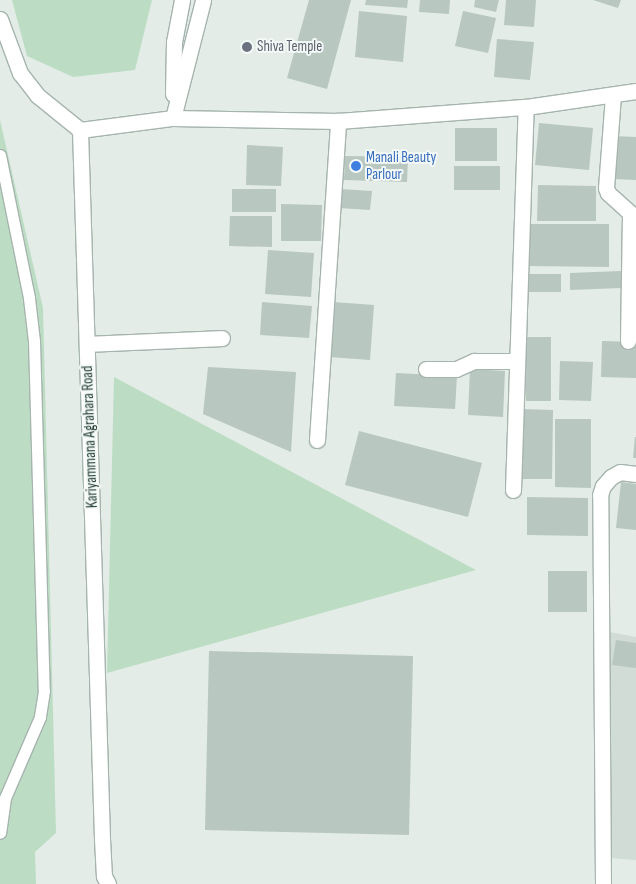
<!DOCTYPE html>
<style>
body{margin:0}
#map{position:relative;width:636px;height:884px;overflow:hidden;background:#e3ece7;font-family:"Sofia Sans Condensed",sans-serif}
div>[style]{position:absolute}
.built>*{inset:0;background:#d1dcd6}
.green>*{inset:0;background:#bcddc3}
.building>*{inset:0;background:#b8c7c0}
.roads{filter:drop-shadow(1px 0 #a6b4ae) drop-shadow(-1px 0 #a6b4ae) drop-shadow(0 1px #a6b4ae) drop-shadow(0 -1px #a6b4ae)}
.service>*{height:11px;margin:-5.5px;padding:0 5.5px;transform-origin:5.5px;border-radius:5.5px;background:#fff}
.minor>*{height:15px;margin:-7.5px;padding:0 7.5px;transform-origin:7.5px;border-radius:7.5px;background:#fff}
.dots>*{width:14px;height:14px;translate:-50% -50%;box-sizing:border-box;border:2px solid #f3f9f6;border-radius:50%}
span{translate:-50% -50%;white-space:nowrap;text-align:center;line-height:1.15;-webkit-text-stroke:4px #f3f9f6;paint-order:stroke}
.worship-label{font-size:15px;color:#5b616d}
.left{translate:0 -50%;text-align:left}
.shop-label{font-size:15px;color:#366cbe}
.street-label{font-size:15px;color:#233d34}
</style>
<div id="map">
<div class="built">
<i style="clip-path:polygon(610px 632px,636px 637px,636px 860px,610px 858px)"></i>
</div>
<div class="green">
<i style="clip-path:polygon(12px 0,152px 0,135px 70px,73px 77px,27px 56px)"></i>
<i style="clip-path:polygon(0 120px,43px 308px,56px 833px,35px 852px,36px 884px,0 884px)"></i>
<i style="clip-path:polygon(114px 377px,476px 570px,107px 673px)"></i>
</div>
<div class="building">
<i style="clip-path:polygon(309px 0,351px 0,327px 89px,287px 78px)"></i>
<i style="clip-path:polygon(366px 0,408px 0,407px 8px,365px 5px)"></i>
<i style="clip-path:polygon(420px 0,450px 0,449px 14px,419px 12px)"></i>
<i style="clip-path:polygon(475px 0,499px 0,496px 12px,474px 7px)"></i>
<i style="clip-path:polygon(506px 0,536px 0,534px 27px,504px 25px)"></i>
<i style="clip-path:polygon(593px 0,621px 0,618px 8px)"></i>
<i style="clip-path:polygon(359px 11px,407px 16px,403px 62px,355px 57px)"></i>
<i style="clip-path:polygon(463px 11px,496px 18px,488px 53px,455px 46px)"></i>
<i style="clip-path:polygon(497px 39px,534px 42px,530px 80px,494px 77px)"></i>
<i style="clip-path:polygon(539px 123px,593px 128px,589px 170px,535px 165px)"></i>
<i style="clip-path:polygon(455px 128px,497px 128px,497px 161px,455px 161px)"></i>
<i style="clip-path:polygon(614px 136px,636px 137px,636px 180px,613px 179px)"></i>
<i style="clip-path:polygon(247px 145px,283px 147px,281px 186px,246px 185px)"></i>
<i style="clip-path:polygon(345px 156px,408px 157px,407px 182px,344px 180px)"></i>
<i style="clip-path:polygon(454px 166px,500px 166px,500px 190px,454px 190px)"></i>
<i style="clip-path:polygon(538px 185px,596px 186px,596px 221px,537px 221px)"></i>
<i style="clip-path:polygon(232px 189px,276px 189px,276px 212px,232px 212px)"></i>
<i style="clip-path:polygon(340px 189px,372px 191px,370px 210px,339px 208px)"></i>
<i style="clip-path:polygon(281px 204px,322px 205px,321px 241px,281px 241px)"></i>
<i style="clip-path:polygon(230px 216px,272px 216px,272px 247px,229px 246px)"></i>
<i style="clip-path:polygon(528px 224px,609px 224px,609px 267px,528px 266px)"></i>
<i style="clip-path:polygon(268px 250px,314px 253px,311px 297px,265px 294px)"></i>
<i style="clip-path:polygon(621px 271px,621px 288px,570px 290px,570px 273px)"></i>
<i style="clip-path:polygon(528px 274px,561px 274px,561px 292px,528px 292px)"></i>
<i style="clip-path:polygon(262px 302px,312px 306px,309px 338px,260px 335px)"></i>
<i style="clip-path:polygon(333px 302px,374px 305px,370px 360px,329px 357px)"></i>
<i style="clip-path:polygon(526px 337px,551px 337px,551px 401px,526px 401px)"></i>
<i style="clip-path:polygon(602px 341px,636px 342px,636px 378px,601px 377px)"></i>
<i style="clip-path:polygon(560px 361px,593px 362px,591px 401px,559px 400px)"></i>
<i style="clip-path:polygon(208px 367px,296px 372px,291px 452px,203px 414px)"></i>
<i style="clip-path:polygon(470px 369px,505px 371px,503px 417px,468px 415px)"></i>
<i style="clip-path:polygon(396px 373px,457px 376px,455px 409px,394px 406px)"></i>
<i style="clip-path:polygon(519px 409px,553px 410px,552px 479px,519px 479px)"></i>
<i style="clip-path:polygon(555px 419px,591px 419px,591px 488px,555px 487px)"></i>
<i style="clip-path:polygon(359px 431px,482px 463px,468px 517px,345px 485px)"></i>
<i style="clip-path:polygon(635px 437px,636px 437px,636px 458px,633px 458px)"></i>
<i style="clip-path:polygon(621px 482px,636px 484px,636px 530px,616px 528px)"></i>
<i style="clip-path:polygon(527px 497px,588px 498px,588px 536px,527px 535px)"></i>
<i style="clip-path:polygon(548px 571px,587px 571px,587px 612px,548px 612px)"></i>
<i style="clip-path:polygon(616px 640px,636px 643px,636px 668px,612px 665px)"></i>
<i style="clip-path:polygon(209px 651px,413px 656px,409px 835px,205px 830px)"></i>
</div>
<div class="roads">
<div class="service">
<i style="left:0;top:155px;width:146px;rotate:78.5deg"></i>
<i style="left:29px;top:298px;width:43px;rotate:83.4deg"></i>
<i style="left:34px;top:341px;width:350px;rotate:88.4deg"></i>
<i style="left:44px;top:691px;width:26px;rotate:99deg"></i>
<i style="left:40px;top:717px;width:88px;rotate:113.4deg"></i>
<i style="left:5px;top:798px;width:35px;rotate:98deg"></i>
</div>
<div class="minor">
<i style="left:0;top:19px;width:58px;rotate:69.7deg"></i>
<i style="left:20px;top:73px;width:29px;rotate:52deg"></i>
<i style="left:38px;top:96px;width:54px;rotate:39deg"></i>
<i style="left:80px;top:130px;width:709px;rotate:88.22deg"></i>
<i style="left:102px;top:839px;width:37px;rotate:87deg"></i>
<i style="left:104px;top:876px;width:9px;rotate:63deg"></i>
<i style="left:173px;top:94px;width:52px;rotate:-88.9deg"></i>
<i style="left:174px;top:42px;width:43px;rotate:-79.2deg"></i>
<i style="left:613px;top:95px;width:93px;rotate:94.3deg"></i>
<i style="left:606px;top:188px;width:5px;rotate:68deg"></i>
<i style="left:608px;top:193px;width:30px;rotate:42deg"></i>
<i style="left:630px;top:213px;width:128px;rotate:90.9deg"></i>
<i style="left:173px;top:118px;width:122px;rotate:-75.7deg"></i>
<i style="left:80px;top:130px;width:94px;rotate:-7.4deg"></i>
<i style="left:173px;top:118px;width:165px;rotate:1deg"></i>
<i style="left:338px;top:121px;width:189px;rotate:-4.3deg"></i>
<i style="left:526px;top:107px;width:111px;rotate:-8.3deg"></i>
<i style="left:87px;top:344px;width:135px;rotate:-2.5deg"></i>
<i style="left:426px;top:369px;width:30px"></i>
<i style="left:456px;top:369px;width:20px;rotate:-24deg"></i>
<i style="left:474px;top:361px;width:43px"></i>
<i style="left:317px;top:440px;width:320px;rotate:-86.2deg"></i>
<i style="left:513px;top:490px;width:383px;rotate:-88.1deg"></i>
<i style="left:603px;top:884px;width:389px;rotate:-90.4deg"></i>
<i style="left:600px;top:495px;width:9px;rotate:-72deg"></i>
<i style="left:603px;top:486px;width:12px;rotate:-48deg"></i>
<i style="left:611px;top:477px;width:10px;rotate:-29deg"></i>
<i style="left:620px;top:472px;width:16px;rotate:7deg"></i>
</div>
</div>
<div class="dots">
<i style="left:247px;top:47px;background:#6b7280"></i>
<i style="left:356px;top:166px;background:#3f7fe0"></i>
</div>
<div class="worship-label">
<span class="left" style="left:257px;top:47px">Shiva Temple</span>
</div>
<div class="shop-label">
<span class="left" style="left:366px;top:166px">Manali Beauty<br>Parlour</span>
</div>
<div class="street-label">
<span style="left:90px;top:437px;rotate:-92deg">Kariyammana Agrahara Road</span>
</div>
</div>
